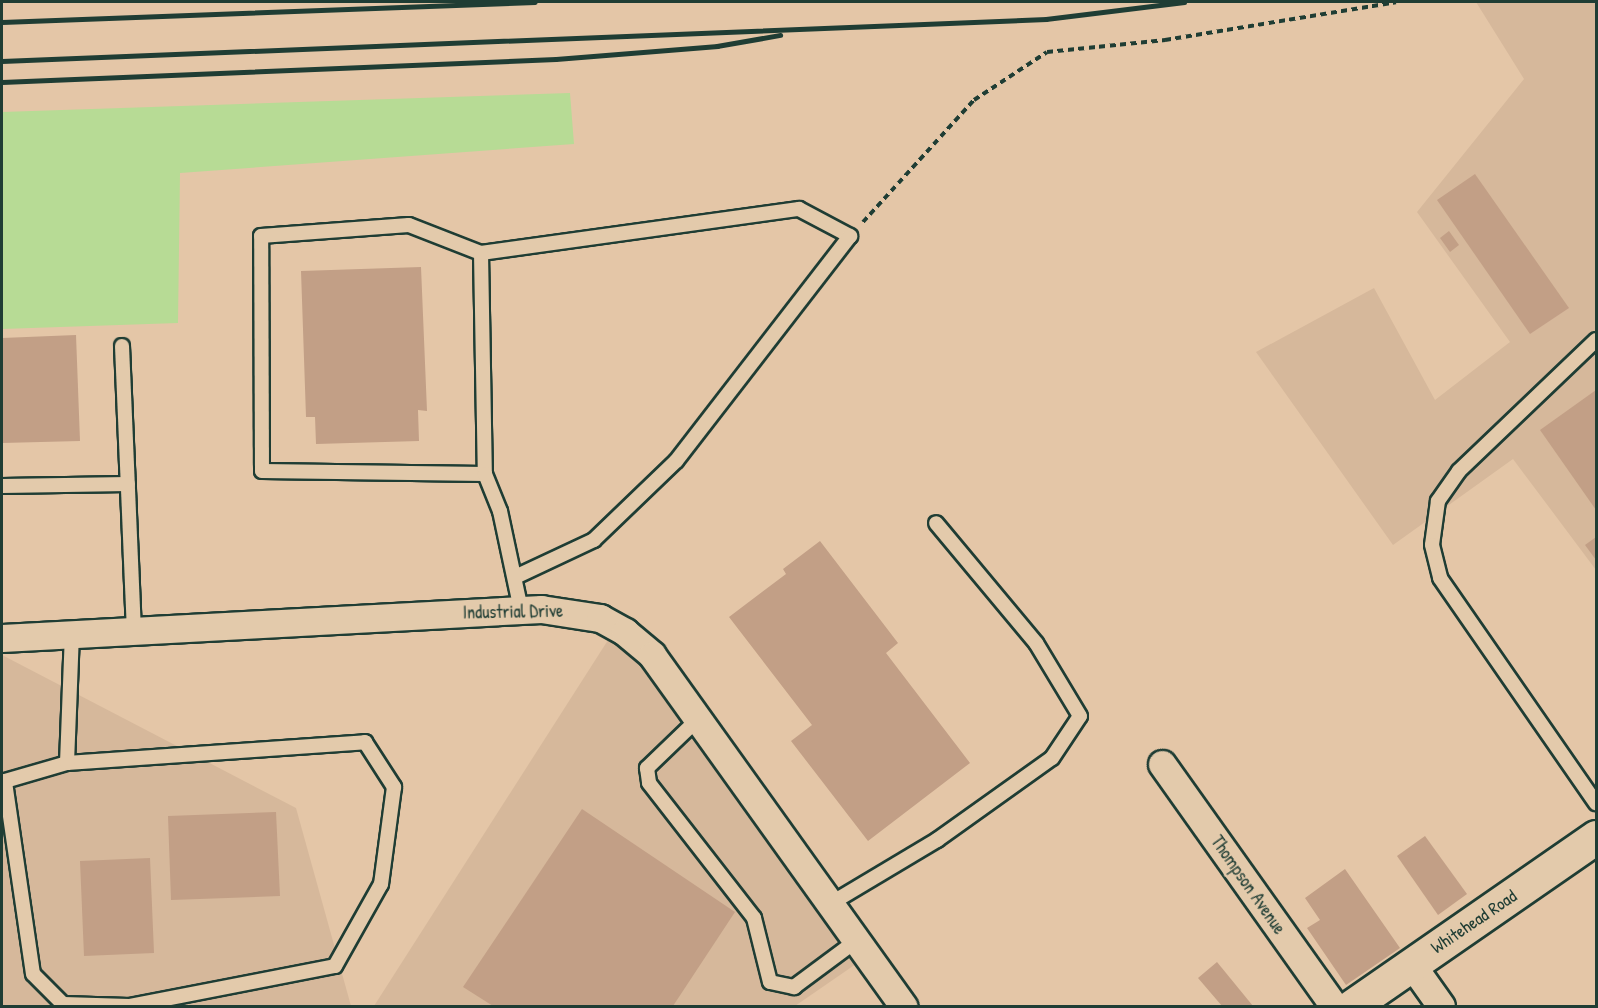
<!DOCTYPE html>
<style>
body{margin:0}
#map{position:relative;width:1598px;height:1008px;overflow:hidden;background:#e4c6a7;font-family:"Patrick Hand",sans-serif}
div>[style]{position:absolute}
.built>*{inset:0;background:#d6b89b}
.green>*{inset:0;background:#b7db95}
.building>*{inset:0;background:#c29f86}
.path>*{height:4px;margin-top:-2px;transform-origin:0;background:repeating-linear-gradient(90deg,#1f3d34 0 6px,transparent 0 10.5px)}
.roads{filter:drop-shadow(2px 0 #1f3d34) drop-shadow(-2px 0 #1f3d34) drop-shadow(0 2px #1f3d34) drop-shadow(0 -2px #1f3d34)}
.lane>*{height:14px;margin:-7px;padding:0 7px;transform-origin:7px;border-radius:7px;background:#e3caab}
.street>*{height:27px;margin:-13.5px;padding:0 13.5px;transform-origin:13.5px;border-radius:13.5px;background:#e3caab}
.secondary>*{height:33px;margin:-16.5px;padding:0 16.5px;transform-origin:16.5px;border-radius:16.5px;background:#e3caab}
.rail>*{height:4.5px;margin:-2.25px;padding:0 2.25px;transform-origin:2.25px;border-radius:2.25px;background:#1f3d34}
span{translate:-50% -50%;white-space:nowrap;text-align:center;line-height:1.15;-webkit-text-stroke:5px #e3caab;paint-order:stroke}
.street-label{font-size:18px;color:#1f3d34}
.frame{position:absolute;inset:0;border:3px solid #1f3d34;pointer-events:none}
</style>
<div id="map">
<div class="built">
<i style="clip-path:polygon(1476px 2px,1596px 2px,1596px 570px,1513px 459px,1393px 545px,1256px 352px,1374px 288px,1435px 400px,1510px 342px,1417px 212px,1524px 79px)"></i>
<i style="clip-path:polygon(610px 637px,644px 654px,869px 955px,795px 1006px,374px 1006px)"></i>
<i style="clip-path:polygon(2px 655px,296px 808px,351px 1006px,2px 1006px)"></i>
</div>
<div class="green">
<i style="clip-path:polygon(570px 93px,574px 144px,180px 173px,178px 323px,2px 329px,2px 112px)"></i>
</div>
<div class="building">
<i style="clip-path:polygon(1475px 174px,1569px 308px,1530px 334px,1437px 200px)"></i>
<i style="clip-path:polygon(1449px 231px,1459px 245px,1450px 252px,1440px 238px)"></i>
<i style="clip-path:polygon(421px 267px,427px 411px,418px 410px,419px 441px,316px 444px,315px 417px,306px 417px,301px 271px)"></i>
<i style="clip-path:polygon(76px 335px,80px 441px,2px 443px,2px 338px)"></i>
<i style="clip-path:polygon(1596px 390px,1596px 510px,1540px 430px)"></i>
<i style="clip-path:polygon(1596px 537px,1596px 560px,1585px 545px)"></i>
<i style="clip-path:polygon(820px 541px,898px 643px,886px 653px,970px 763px,868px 841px,791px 741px,812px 725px,729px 617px,786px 574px,783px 569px)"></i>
<i style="clip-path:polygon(582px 809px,735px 912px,673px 1006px,493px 1006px,463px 987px)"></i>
<i style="clip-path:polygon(276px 812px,280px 896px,171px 900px,168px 816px)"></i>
<i style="clip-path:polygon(1425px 836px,1467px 894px,1438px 915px,1397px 856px)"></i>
<i style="clip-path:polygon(150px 858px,154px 953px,84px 956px,80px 861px)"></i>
<i style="clip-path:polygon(1345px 869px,1400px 948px,1346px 985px,1307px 928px,1320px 920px,1305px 898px)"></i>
<i style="clip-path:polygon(1217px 962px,1253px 1006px,1222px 1006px,1198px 978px)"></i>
</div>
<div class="path">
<i style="left:863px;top:222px;width:165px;rotate:-47.7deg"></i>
<i style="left:974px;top:100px;width:87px;rotate:-33.3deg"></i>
<i style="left:1047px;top:52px;width:119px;rotate:-5.8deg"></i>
<i style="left:1165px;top:40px;width:234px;rotate:-9.3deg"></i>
</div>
<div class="roads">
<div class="lane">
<i style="left:481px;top:253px;width:321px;rotate:-7.9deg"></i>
<i style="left:799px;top:209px;width:58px;rotate:27.9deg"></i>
<i style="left:850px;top:236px;width:284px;rotate:127.7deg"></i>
<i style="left:676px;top:461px;width:114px;rotate:136.1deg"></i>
<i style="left:594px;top:540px;width:85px;rotate:154.9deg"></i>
<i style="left:1596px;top:340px;width:190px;rotate:136.3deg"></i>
<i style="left:1459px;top:471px;width:37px;rotate:125deg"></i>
<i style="left:1438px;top:501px;width:44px;rotate:97.8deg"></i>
<i style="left:1432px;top:545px;width:34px;rotate:76deg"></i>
<i style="left:1440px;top:578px;width:274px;rotate:55.3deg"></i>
<i style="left:122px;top:346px;width:286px;rotate:87.6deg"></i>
<i style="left:485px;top:474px;width:223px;rotate:-179.2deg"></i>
<i style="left:262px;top:471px;width:235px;rotate:-90.2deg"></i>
<i style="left:261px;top:236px;width:148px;rotate:-4.3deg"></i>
<i style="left:409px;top:225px;width:77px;rotate:21.3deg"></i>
<i style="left:481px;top:253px;width:221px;rotate:89deg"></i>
<i style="left:485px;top:474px;width:40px;rotate:68deg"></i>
<i style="left:500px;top:511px;width:101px;rotate:78deg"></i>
<i style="left:2px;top:486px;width:126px;rotate:-0.9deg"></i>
<i style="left:698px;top:719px;width:71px;rotate:136.1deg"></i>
<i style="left:647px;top:768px;width:15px;rotate:82deg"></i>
<i style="left:649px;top:783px;width:171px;rotate:52.1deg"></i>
<i style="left:754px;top:918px;width:66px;rotate:76deg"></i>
<i style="left:770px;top:982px;width:25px;rotate:12deg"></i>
<i style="left:794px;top:987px;width:77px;rotate:-36.6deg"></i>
<i style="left:67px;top:763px;width:299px;rotate:-4deg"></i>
<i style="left:365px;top:742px;width:54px;rotate:57.2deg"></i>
<i style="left:394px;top:787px;width:98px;rotate:97.6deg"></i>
<i style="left:381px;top:884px;width:94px;rotate:119.3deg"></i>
<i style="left:335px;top:966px;width:210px;rotate:169deg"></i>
<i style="left:129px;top:1006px;width:66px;rotate:-178.3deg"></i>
<i style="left:63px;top:1004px;width:42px;rotate:-135deg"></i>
<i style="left:33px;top:974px;width:195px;rotate:-98.3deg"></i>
<i style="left:5px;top:781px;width:65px;rotate:-16.2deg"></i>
<i style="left:67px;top:763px;width:128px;rotate:-87.8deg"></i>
<i style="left:830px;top:904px;width:125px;rotate:-30.9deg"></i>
<i style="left:937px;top:840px;width:141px;rotate:-35.5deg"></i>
<i style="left:1052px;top:758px;width:50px;rotate:-56.3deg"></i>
<i style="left:1080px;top:716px;width:85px;rotate:-121.1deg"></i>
<i style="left:1036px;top:643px;width:156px;rotate:-129.8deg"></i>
</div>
<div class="street">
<i style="left:2px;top:638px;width:540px;rotate:-3.08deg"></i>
<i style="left:541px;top:609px;width:60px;rotate:8.7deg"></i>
<i style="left:600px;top:618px;width:29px;rotate:29deg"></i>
<i style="left:625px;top:632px;width:35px;rotate:40deg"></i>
<i style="left:652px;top:655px;width:432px;rotate:54.4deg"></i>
<i style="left:1162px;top:764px;width:297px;rotate:54.6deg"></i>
<i style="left:1412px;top:965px;width:50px;rotate:54.7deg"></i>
</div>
<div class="secondary">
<i style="left:1352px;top:1006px;width:297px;rotate:-34.7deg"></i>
</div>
</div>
<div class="rail">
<i style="left:2px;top:22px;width:533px;rotate:-2.15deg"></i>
<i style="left:2px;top:61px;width:1045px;rotate:-2.3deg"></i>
<i style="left:1046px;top:19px;width:139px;rotate:-7deg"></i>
<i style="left:2px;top:82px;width:554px;rotate:-2.38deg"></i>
<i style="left:556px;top:59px;width:162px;rotate:-4.6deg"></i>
<i style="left:717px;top:46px;width:64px;rotate:-9.9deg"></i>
</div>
<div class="street-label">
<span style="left:513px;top:612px;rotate:-1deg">Industrial Drive</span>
<span style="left:1248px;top:885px;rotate:55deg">Thompson Avenue</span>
<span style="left:1474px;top:922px;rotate:-34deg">Whitehead Road</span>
</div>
<div class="frame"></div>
</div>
